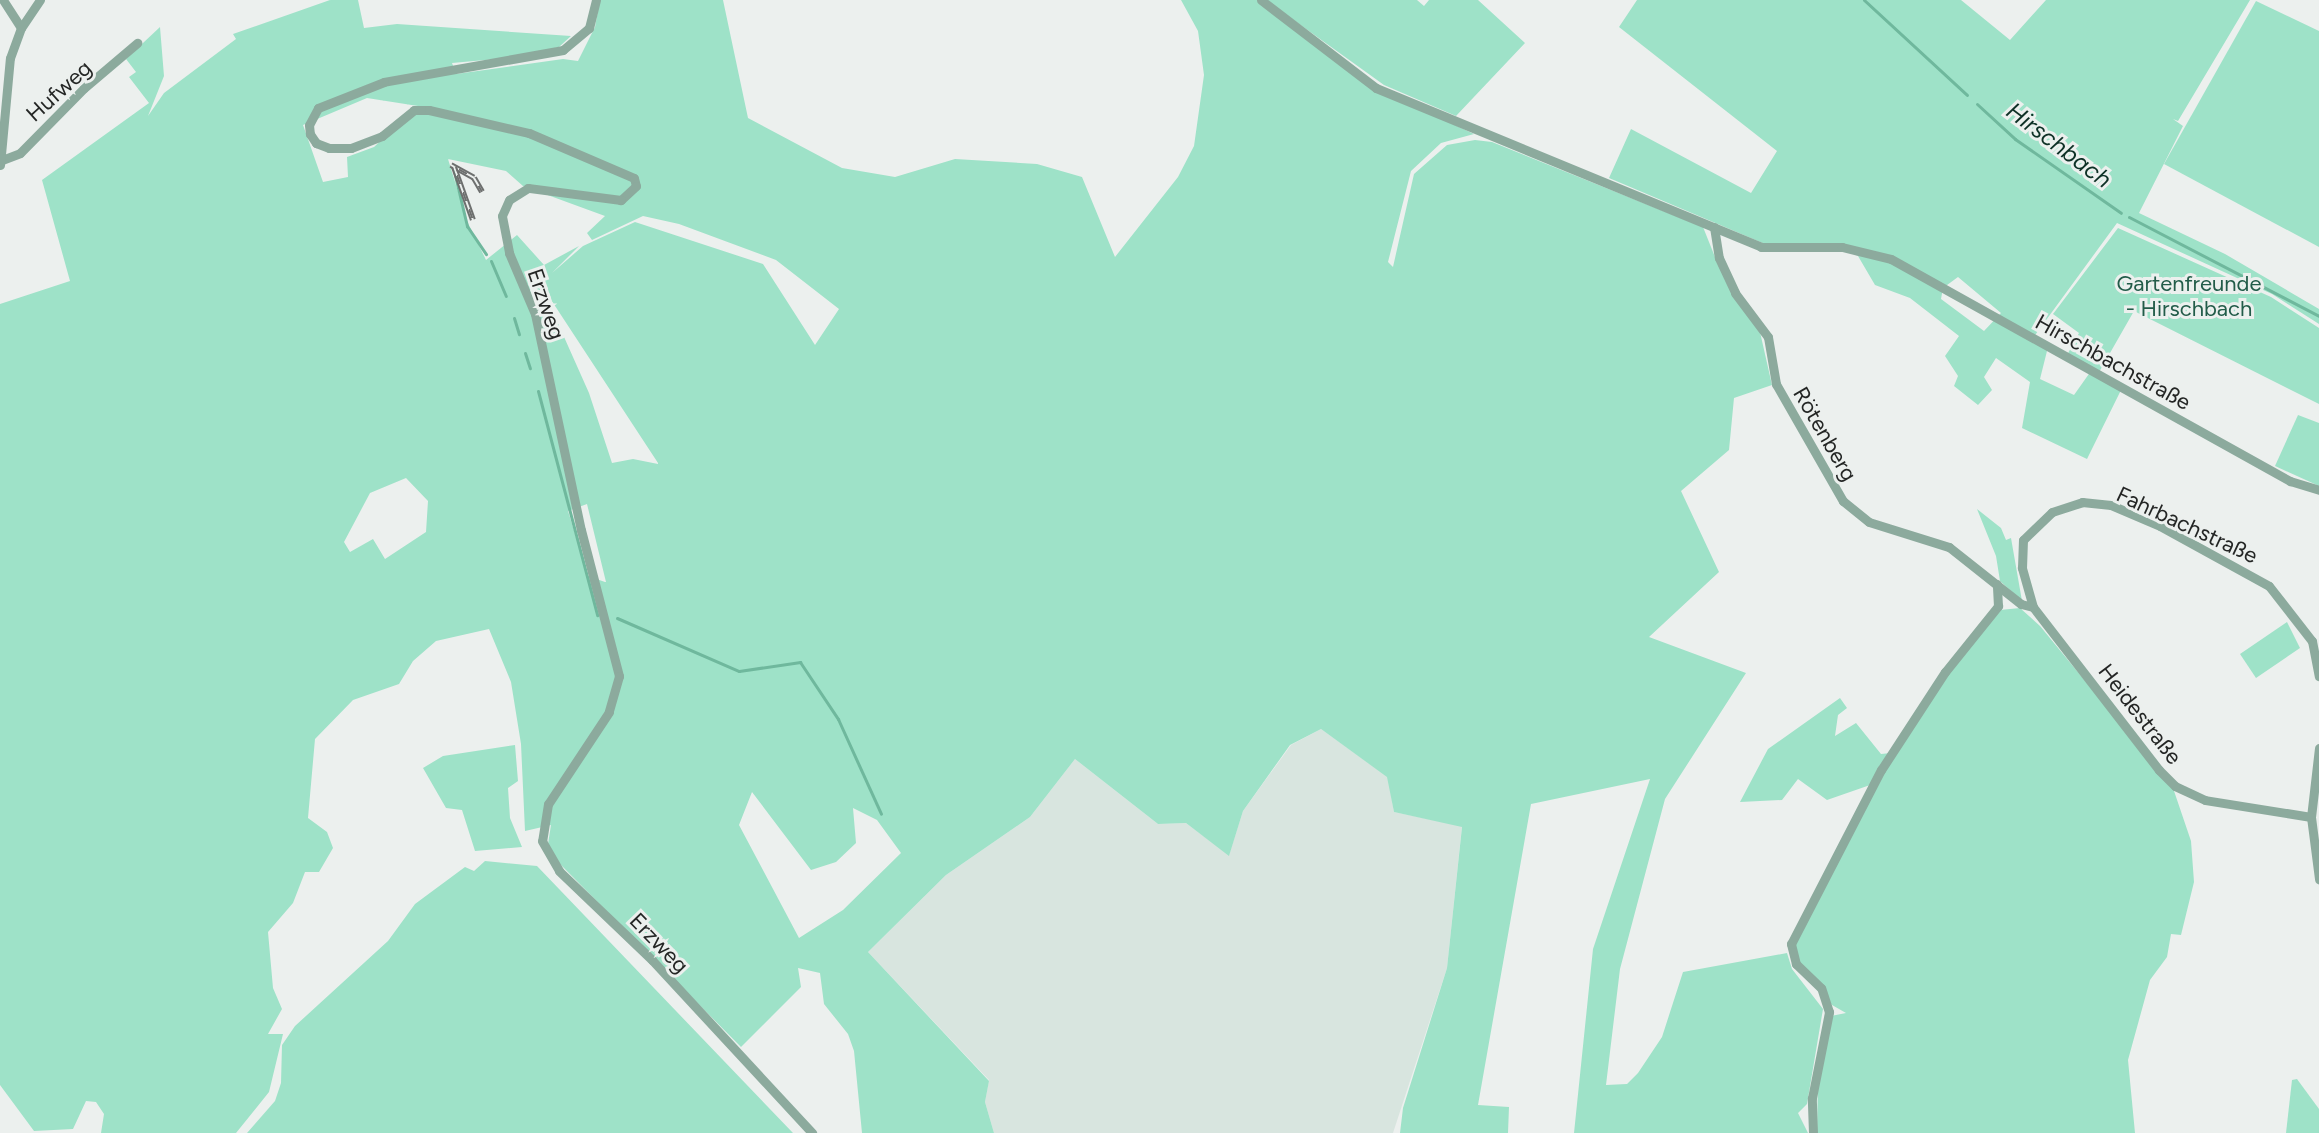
<!DOCTYPE html>
<meta charset="utf-8">
<style>
body{margin:0}
#map{position:relative;width:2319px;height:1133px;overflow:hidden;background:#ecf0ee;font-family:Figtree,sans-serif}
div>[style]{position:absolute}
.built>*{inset:0;background:#d8e5df}
.green>*{inset:0;background:#9ee2c8}
.stream>*{height:3px;margin:-1.5px;padding:0 1.5px;transform-origin:1.5px;border-radius:1.5px;background:#6fb89d}
.minor>*{height:9px;margin:-4.5px;padding:0 4.5px;transform-origin:4.5px;border-radius:4.5px;background:#8caa9d}
.rail>*{height:6px;margin-top:-3px;transform-origin:0;background:repeating-linear-gradient(90deg,#ecf0ee 0 9px,#6d6f6e 0 18px);box-sizing:border-box;border-block:2px solid #6d6f6e}
span{translate:-50% -50%;white-space:nowrap;text-align:center;line-height:1.15;-webkit-text-stroke:6px #ecf0ee;paint-order:stroke}
.street-label{font-size:22px;color:#242625}
.park-label{font-size:22px;color:#225c49}
.water-label{font-size:24px;color:#0e3126;font-style:italic}
</style>
<div id="map">
<div class="built">
<i style="clip-path:polygon(1321px 729px,1388px 777px,1394px 812px,1462px 826px,1447px 968px,1393px 1133px,994px 1133px,985px 1102px,989px 1080px,868px 952px,946px 875px,1030px 817px,1075px 759px,1158px 824px,1186px 823px,1229px 855px,1243px 811px,1291px 745px)"></i>
</div>
<div class="green">
<i style="clip-path:polygon(evenodd,330px 0,358px 0,364px 28px,397px 24px,571px 36px,559px 47px,517px 57px,452px 63px,456px 74px,563px 59px,578px 61px,595px 27px,600px 0,723px 0,748px 118px,842px 168px,895px 177px,955px 159px,1037px 164px,1082px 177px,1115px 257px,1178px 177px,1194px 146px,1204px 75px,1198px 31px,1181px 0,1259px 0,1380px 90px,1474px 134px,1441px 143px,1411px 171px,1388px 262px,1393px 267px,1414px 174px,1447px 145px,1475px 140px,1492px 142px,1703px 227px,1717px 262px,1760px 332px,1772px 385px,1734px 398px,1729px 450px,1681px 491px,1719px 572px,1649px 637px,1746px 673px,1665px 799px,1620px 969px,1606px 1085px,1627px 1084px,1638px 1073px,1662px 1037px,1683px 972px,1787px 953px,1792px 969px,1823px 1009px,1807px 1104px,1798px 1113px,1808px 1133px,1574px 1133px,1593px 949px,1650px 779px,1531px 804px,1478px 1105px,1509px 1107px,1508px 1133px,1400px 1133px,1403px 1108px,1447px 968px,1462px 827px,1394px 812px,1387px 777px,1321px 729px,1290px 745px,1243px 811px,1229px 856px,1186px 823px,1158px 824px,1075px 759px,1030px 817px,946px 875px,868px 952px,989px 1081px,985px 1102px,994px 1133px,862px 1133px,854px 1051px,848px 1034px,824px 1004px,820px 973px,798px 968px,801px 987px,741px 1047px,560px 864px,548px 844px,551px 825px,525px 831px,521px 744px,511px 682px,489px 629px,436px 641px,413px 661px,399px 684px,353px 700px,315px 739px,308px 818px,327px 832px,333px 848px,319px 872px,305px 872px,293px 903px,268px 932px,273px 988px,282px 1009px,268px 1034px,283px 1034px,269px 1092px,236px 1133px,101px 1133px,104px 1114px,96px 1102px,86px 1101px,73px 1129px,34px 1131px,0 1085px,0 304px,70px 281px,42px 180px,149px 103px,129px 77px,136px 72px,126px 59px,160px 27px,164px 76px,148px 116px,164px 93px,236px 39px,233px 34px,330px 0,367px 98px,418px 106px,374px 147px,347px 157px,348px 177px,323px 182px,303px 125px,367px 98px,330px 0,448px 159px,506px 171px,523px 186px,605px 216px,587px 233px,592px 240px,643px 216px,679px 224px,776px 260px,839px 309px,815px 345px,763px 264px,635px 222px,583px 246px,552px 273px,579px 246px,544px 265px,517px 235px,486px 260px,467px 221px,448px 159px,330px 0,540px 283px,658px 463px,658px 464px,633px 459px,612px 463px,589px 393px,540px 283px,330px 0,406px 478px,428px 501px,426px 532px,385px 559px,373px 539px,350px 552px,344px 542px,370px 493px,406px 478px,330px 0,587px 504px,606px 582px,605px 582px,588px 576px,568px 511px,587px 504px,330px 0,752px 792px,811px 870px,836px 862px,856px 843px,853px 808px,877px 820px,901px 853px,843px 910px,799px 938px,739px 825px,752px 792px)"></i>
<i style="clip-path:polygon(1266px 0,1417px 0,1424px 6px,1429px 0,1478px 0,1525px 43px,1456px 116px,1384px 85px)"></i>
<i style="clip-path:polygon(evenodd,1637px 0,1961px 0,2010px 40px,2046px 0,2250px 0,2178px 121px,2173px 119px,2183px 126px,2139px 213px,2225px 254px,2319px 309px,2319px 324px,2272px 294px,2117px 223px,2033px 338px,2048px 347px,2040px 379px,2074px 395px,2091px 371px,2066px 357px,2079px 333px,2053px 314px,2118px 228px,2271px 297px,2319px 328px,2319px 404px,2134px 311px,2098px 374px,2122px 388px,2087px 459px,2022px 428px,2030px 382px,1996px 358px,1984px 377px,1992px 390px,1978px 405px,1954px 386px,1958px 376px,1945px 356px,1959px 336px,1910px 298px,1875px 285px,1858px 256px,1842px 247px,1765px 244px,1609px 178px,1631px 129px,1751px 193px,1777px 151px,1619px 27px,1637px 0,1958px 277px,2001px 313px,1984px 331px,1941px 299px,1943px 288px,1958px 277px)"></i>
<i style="clip-path:polygon(2256px 1px,2319px 31px,2319px 247px,2164px 164px)"></i>
<i style="clip-path:polygon(2298px 415px,2319px 423px,2319px 486px,2275px 466px)"></i>
<i style="clip-path:polygon(1977px 509px,2001px 528px,2006px 540px,2011px 538px,2022px 601px,2000px 581px,1996px 556px)"></i>
<i style="clip-path:polygon(2020px 608px,2040px 626px,2173px 788px,2191px 841px,2194px 882px,2181px 935px,2171px 934px,2167px 957px,2150px 980px,2128px 1060px,2135px 1133px,1817px 1133px,1818px 1081px,1831px 1016px,1846px 1013px,1832px 1005px,1796px 964px,1792px 945px,1873px 784px,1827px 800px,1798px 779px,1782px 800px,1740px 802px,1768px 749px,1840px 698px,1847px 708px,1838px 715px,1835px 736px,1856px 723px,1881px 754px,1891px 753px,1946px 674px,2000px 610px)"></i>
<i style="clip-path:polygon(2287px 622px,2300px 648px,2256px 678px,2240px 654px)"></i>
<i style="clip-path:polygon(515px 745px,518px 781px,508px 788px,510px 818px,522px 847px,475px 851px,462px 810px,446px 808px,423px 768px,443px 756px)"></i>
<i style="clip-path:polygon(485px 861px,537px 866px,793px 1133px,247px 1133px,275px 1101px,281px 1083px,282px 1045px,295px 1026px,388px 941px,415px 904px,465px 867px,474px 871px)"></i>
<i style="clip-path:polygon(2297px 1079px,2319px 1109px,2319px 1133px,2286px 1133px,2292px 1080px)"></i>
</div>
<div class="stream">
<i style="left:1864px;top:0;width:140px;rotate:42.7deg"></i>
<i style="left:1977px;top:104px;width:52px;rotate:42.6deg"></i>
<i style="left:2015px;top:139px;width:129px;rotate:34.9deg"></i>
<i style="left:454px;top:171px;width:57px;rotate:76.7deg"></i>
<i style="left:467px;top:226px;width:34px;rotate:56deg"></i>
<i style="left:2129px;top:217px;width:214px;rotate:27.5deg"></i>
<i style="left:491px;top:261px;width:38px;rotate:67deg"></i>
<i style="left:514px;top:318px;width:17px;rotate:73deg"></i>
<i style="left:525px;top:353px;width:16px;rotate:72deg"></i>
<i style="left:538px;top:391px;width:232px;rotate:75.2deg"></i>
<i style="left:617px;top:618px;width:133px;rotate:23.5deg"></i>
<i style="left:739px;top:671px;width:62px;rotate:-8.4deg"></i>
<i style="left:800px;top:662px;width:69px;rotate:56.3deg"></i>
<i style="left:838px;top:719px;width:104px;rotate:65.6deg"></i>
</div>
<div class="minor">
<i style="left:3px;top:0;width:33px;rotate:57deg"></i>
<i style="left:596px;top:0;width:29px;rotate:104deg"></i>
<i style="left:589px;top:28px;width:34px;rotate:140deg"></i>
<i style="left:563px;top:50px;width:182px;rotate:169.9deg"></i>
<i style="left:384px;top:82px;width:71px;rotate:158.5deg"></i>
<i style="left:318px;top:108px;width:19px;rotate:118deg"></i>
<i style="left:309px;top:125px;width:9px;rotate:84deg"></i>
<i style="left:310px;top:134px;width:11px;rotate:56deg"></i>
<i style="left:316px;top:143px;width:14px;rotate:21deg"></i>
<i style="left:329px;top:148px;width:22px"></i>
<i style="left:351px;top:148px;width:33px;rotate:-21deg"></i>
<i style="left:382px;top:136px;width:41px;rotate:-39.1deg"></i>
<i style="left:414px;top:110px;width:15px"></i>
<i style="left:429px;top:110px;width:103px;rotate:13deg"></i>
<i style="left:529px;top:133px;width:114px;rotate:23.2deg"></i>
<i style="left:634px;top:178px;width:8px;rotate:76deg"></i>
<i style="left:636px;top:186px;width:21px;rotate:137deg"></i>
<i style="left:621px;top:200px;width:94px;rotate:-172.6deg"></i>
<i style="left:528px;top:188px;width:22px;rotate:148deg"></i>
<i style="left:509px;top:200px;width:17px;rotate:114deg"></i>
<i style="left:502px;top:216px;width:38px;rotate:79deg"></i>
<i style="left:509px;top:253px;width:66px;rotate:66.9deg"></i>
<i style="left:535px;top:314px;width:221px;rotate:78deg"></i>
<i style="left:581px;top:530px;width:151px;rotate:75.4deg"></i>
<i style="left:619px;top:676px;width:37px;rotate:106deg"></i>
<i style="left:609px;top:712px;width:110px;rotate:123.5deg"></i>
<i style="left:548px;top:804px;width:37px;rotate:99deg"></i>
<i style="left:542px;top:841px;width:34px;rotate:60deg"></i>
<i style="left:559px;top:871px;width:129px;rotate:43.7deg"></i>
<i style="left:652px;top:960px;width:236px;rotate:47.2deg"></i>
<i style="left:1261px;top:0;width:145px;rotate:37.4deg"></i>
<i style="left:1376px;top:88px;width:417px;rotate:22.4deg"></i>
<i style="left:1761px;top:247px;width:81px"></i>
<i style="left:1842px;top:247px;width:50px;rotate:13.8deg"></i>
<i style="left:1891px;top:259px;width:457px;rotate:29.1deg"></i>
<i style="left:2290px;top:481px;width:30px;rotate:17deg"></i>
<i style="left:2px;top:160px;width:19px;rotate:-21deg"></i>
<i style="left:20px;top:153px;width:91px;rotate:-45.4deg"></i>
<i style="left:84px;top:88px;width:70px;rotate:-40.3deg"></i>
<i style="left:0;top:165px;width:107px;rotate:-84.7deg"></i>
<i style="left:10px;top:58px;width:32px;rotate:-70deg"></i>
<i style="left:21px;top:28px;width:34px;rotate:-56deg"></i>
<i style="left:1714px;top:227px;width:31px;rotate:81deg"></i>
<i style="left:1719px;top:258px;width:38px;rotate:65deg"></i>
<i style="left:1735px;top:293px;width:55px;rotate:53.1deg"></i>
<i style="left:1768px;top:337px;width:48px;rotate:80.3deg"></i>
<i style="left:1776px;top:384px;width:135px;rotate:60.2deg"></i>
<i style="left:1843px;top:501px;width:33px;rotate:39deg"></i>
<i style="left:1869px;top:522px;width:84px;rotate:17.4deg"></i>
<i style="left:1949px;top:547px;width:92px;rotate:38.4deg"></i>
<i style="left:2021px;top:604px;width:12px;rotate:14deg"></i>
<i style="left:2319px;top:748px;width:69px;rotate:96.6deg"></i>
<i style="left:2311px;top:817px;width:63px;rotate:82.6deg"></i>
<i style="left:2311px;top:817px;width:107px;rotate:-170.9deg"></i>
<i style="left:2205px;top:800px;width:33px;rotate:-155deg"></i>
<i style="left:2175px;top:786px;width:23px;rotate:-135deg"></i>
<i style="left:2159px;top:770px;width:206px;rotate:-127.7deg"></i>
<i style="left:2033px;top:607px;width:41px;rotate:-105.8deg"></i>
<i style="left:2022px;top:568px;width:28px;rotate:-88deg"></i>
<i style="left:2023px;top:540px;width:40px;rotate:-44deg"></i>
<i style="left:2052px;top:512px;width:32px;rotate:-18deg"></i>
<i style="left:2082px;top:502px;width:29px;rotate:6deg"></i>
<i style="left:2111px;top:505px;width:53px;rotate:23.2deg"></i>
<i style="left:2160px;top:526px;width:124px;rotate:28.8deg"></i>
<i style="left:2269px;top:586px;width:70px;rotate:52deg"></i>
<i style="left:2312px;top:641px;width:36px;rotate:79deg"></i>
<i style="left:1813px;top:1133px;width:35px;rotate:-92deg"></i>
<i style="left:1812px;top:1098px;width:88px;rotate:-78.8deg"></i>
<i style="left:1829px;top:1012px;width:25px;rotate:-108deg"></i>
<i style="left:1821px;top:988px;width:35px;rotate:-136deg"></i>
<i style="left:1796px;top:964px;width:21px;rotate:-104deg"></i>
<i style="left:1791px;top:944px;width:196px;rotate:-62.7deg"></i>
<i style="left:1881px;top:770px;width:117px;rotate:-56.9deg"></i>
<i style="left:1945px;top:672px;width:85px;rotate:-51.2deg"></i>
<i style="left:1998px;top:606px;width:22px;rotate:-93deg"></i>
</div>
<div class="rail">
<i style="left:451px;top:165px;width:26px;rotate:29deg"></i>
<i style="left:474px;top:178px;width:16px;rotate:60deg"></i>
<i style="left:454px;top:167px;width:56px;rotate:70.3deg"></i>
</div>
<div class="street-label">
<span style="left:59px;top:91px;rotate:-42deg">Hufweg</span>
<span style="left:546px;top:304px;rotate:71deg">Erzweg</span>
<span style="left:2113px;top:362px;rotate:29deg">Hirschbachstraße</span>
<span style="left:1825px;top:434px;rotate:60deg">Rötenberg</span>
<span style="left:2187px;top:525px;rotate:25deg">Fahrbachstraße</span>
<span style="left:2140px;top:714px;rotate:52deg">Heidestraße</span>
<span style="left:659px;top:943px;rotate:46deg">Erzweg</span>
</div>
<div class="park-label">
<span style="left:2189px;top:296px">Gartenfreunde<br>- Hirschbach</span>
</div>
<div class="water-label">
<span style="left:2059px;top:145px;rotate:37deg">Hirschbach</span>
</div>
</div>
